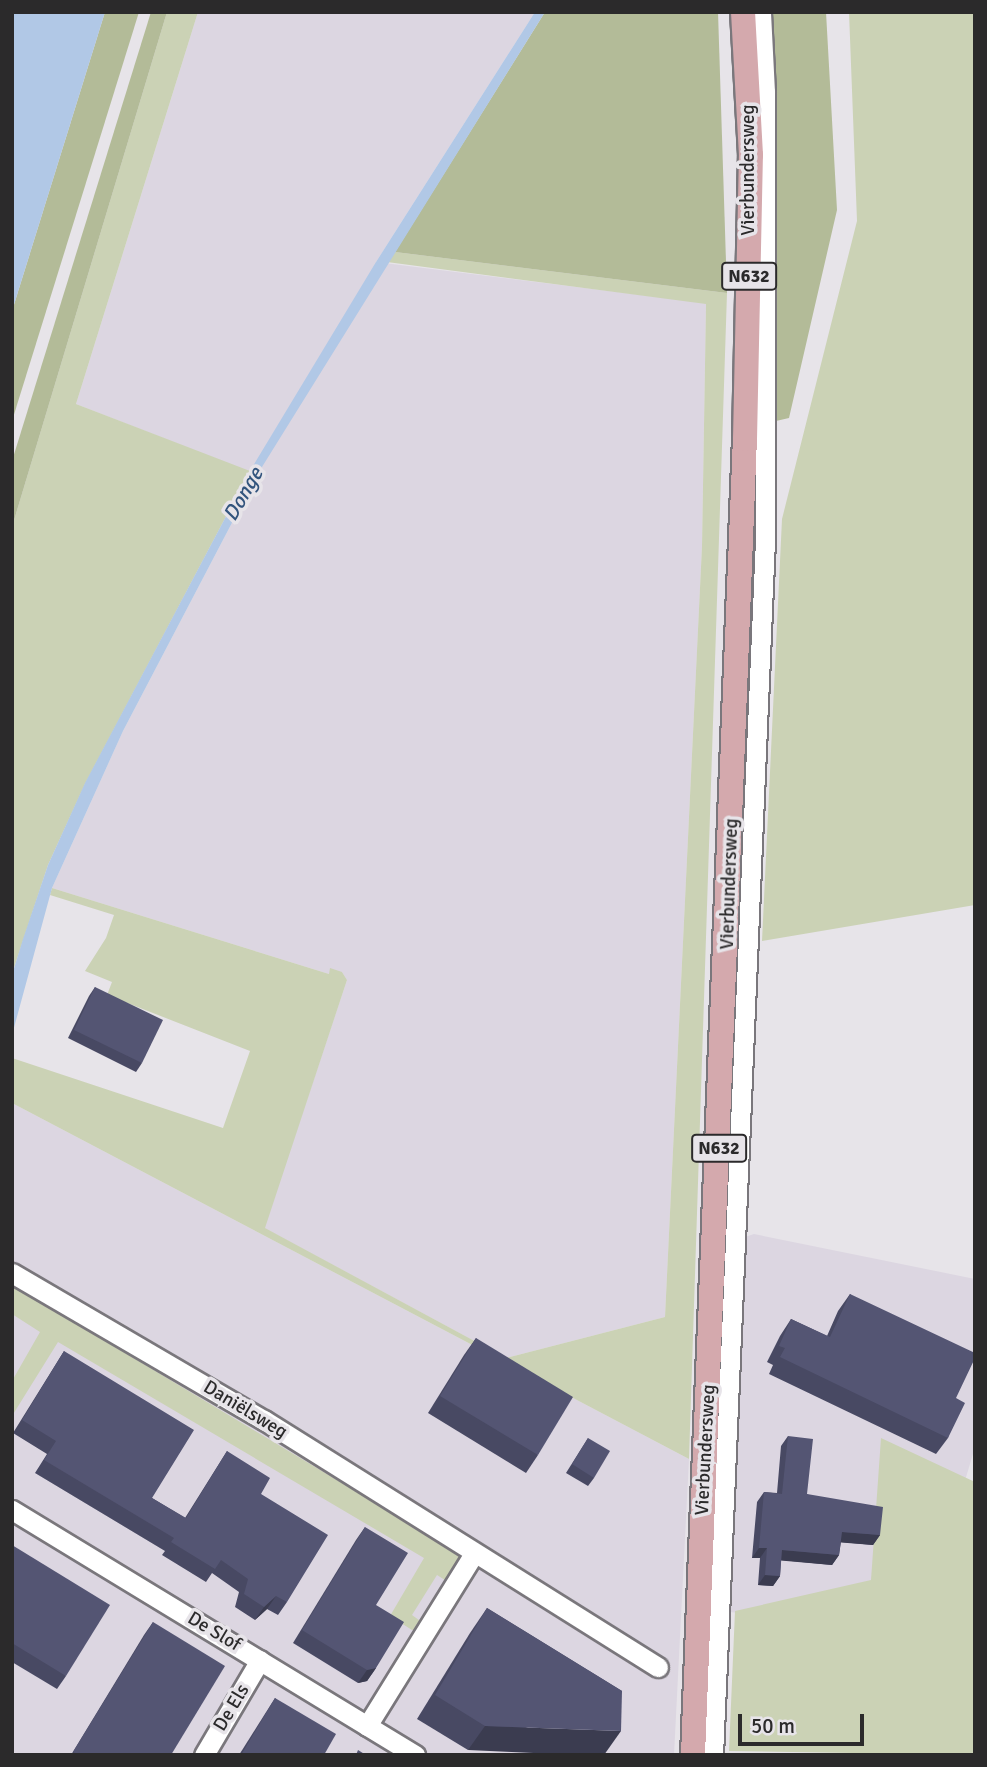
<!DOCTYPE html>
<meta charset="utf-8">
<style>
body{margin:0}
#map{position:relative;width:987px;height:1767px;overflow:hidden;background:#e7e4e9;font-family:Signika,sans-serif}
div>[style]{position:absolute}
.built>*{inset:0;background:#dcd6e1}
.green>*{inset:0;background:#cbd2b5}
.forest>*{inset:0;background:#b3bb98}
.water>*{inset:0;background:#b1c8e6}
.roads{filter:drop-shadow(2px 0 #7a777c) drop-shadow(-2px 0 #7a777c) drop-shadow(0 2px #7a777c) drop-shadow(0 -2px #7a777c)}
.minor>*{height:19px;margin:-9.5px;padding:0 9.5px;transform-origin:9.5px;border-radius:9.5px;background:#fff}
.major>*{height:24px;margin:-12px;padding:0 12px;transform-origin:12px;border-radius:12px;background:#d4a9ad}
.wall>*{inset:0;background:#484963}
.shaded-wall>*{inset:0;background:#3b3c50}
.building>*{inset:0;background:#545573}
span{translate:-50% -50%;white-space:nowrap;text-align:center;line-height:1.15;-webkit-text-stroke:7px #e7e4e9;paint-order:stroke}
.shield-label span{padding:2px 5px;background:#e7e4e9;border:2px solid;border-radius:5px;-webkit-text-stroke-width:0}
.shield-label{font-size:18px;color:#2b2a2b;font-weight:700}
.street-label{font-size:19px;color:#2b2a2b}
.water-label{font-size:21px;color:#32547d;font-style:italic}
.frame{position:absolute;inset:0;border:14px solid #2b2a2b;pointer-events:none}
.scale{position:absolute;left:738px;top:1714px;width:126px;height:32px;box-sizing:border-box;border:4px solid #2b2a2b;border-top:0;padding-left:9px;font-size:21px;line-height:24px;white-space:nowrap;color:#2b2a2b;-webkit-text-stroke:5px #e7e4e9;paint-order:stroke}
</style>
<div id="map">
<div class="built">
<i style="clip-path:polygon(198px 12px,535px 12px,376px 262px,706px 303px,702px 546px,665px 1317px,506px 1358px,264px 1228px,347px 980px,342px 972px,329px 974px,52px 888px,123px 731px,257px 475px,76px 404px)"></i>
<i style="clip-path:polygon(12px 1103px,689px 1459px,674px 1755px,12px 1755px)"></i>
<i style="clip-path:polygon(754px 1234px,975px 1279px,975px 1447px,964px 1484px,880px 1589px,822px 1623px,713px 1610px,730px 1242px)"></i>
</div>
<div class="green">
<i style="clip-path:polygon(167px 12px,198px 12px,76px 404px,250px 471px,85px 784px,48px 865px,12px 974px,12px 527px)"></i>
<i style="clip-path:polygon(849px 12px,975px 12px,975px 905px,762px 941px,782px 519px,857px 221px)"></i>
<i style="clip-path:polygon(395px 252px,727px 293px,689px 1459px,12px 1103px,12px 1058px,223px 1128px,250px 1051px,107px 995px,112px 982px,85px 971px,106px 938px,114px 915px,50px 895px,52px 888px,329px 974px,330px 968px,342px 972px,347px 980px,265px 1228px,506px 1358px,665px 1317px,702px 546px,706px 304px,387px 262px)"></i>
<i style="clip-path:polygon(12px 1285px,450px 1548px,459px 1556px,456px 1567px,448px 1582px,437px 1575px,412px 1615px,423px 1623px,419px 1629px,412px 1630px,390px 1616px,424px 1558px,58px 1342px,12px 1416px,12px 1381px,40px 1332px,12px 1314px)"></i>
<i style="clip-path:polygon(881px 1438px,975px 1482px,975px 1755px,729px 1751px,735px 1611px,871px 1580px)"></i>
</div>
<div class="forest">
<i style="clip-path:polygon(105px 12px,139px 12px,12px 421px,12px 311px)"></i>
<i style="clip-path:polygon(151px 12px,167px 12px,12px 527px,12px 461px)"></i>
<i style="clip-path:polygon(545px 12px,718px 12px,727px 293px,395px 252px)"></i>
<i style="clip-path:polygon(766px 12px,826px 12px,837px 210px,789px 418px,776px 421px,775px 156px)"></i>
</div>
<div class="water">
<i style="clip-path:polygon(12px 12px,105px 12px,12px 311px)"></i>
<i style="clip-path:polygon(535px 12px,545px 12px,257px 475px,123px 731px,52px 888px,12px 1035px,12px 975px,23px 939px,48px 865px,85px 783px,250px 471px,376px 262px)"></i>
</div>
<div class="roads">
<div class="minor">
<i style="left:12px;top:1273px;width:292px;rotate:30.3deg"></i>
<i style="left:264px;top:1420px;width:465px;rotate:32.1deg"></i>
<i style="left:12px;top:1510px;width:472px;rotate:31.3deg"></i>
<i style="left:367px;top:1726px;width:201px;rotate:-58.2deg"></i>
<i style="left:204px;top:1755px;width:110px;rotate:-59.5deg"></i>
<i style="left:713px;top:1755px;width:1214px;rotate:-87.55deg"></i>
<i style="left:765px;top:542px;width:450px;rotate:-90deg"></i>
<i style="left:765px;top:92px;width:80px;rotate:-92.9deg"></i>
</div>
<div class="major">
<i style="left:693px;top:1755px;width:1317px;rotate:-87.74deg"></i>
<i style="left:745px;top:439px;width:284px;rotate:-88.8deg"></i>
<i style="left:751px;top:155px;width:143px;rotate:-93.2deg"></i>
</div>
</div>
<div class="wall">
<i style="clip-path:polygon(95px 987px,142px 1063px,136px 1072px,68px 1038px,89px 996px)"></i>
<i style="clip-path:polygon(850px 1294px,956px 1398px,948px 1438px,936px 1454px,769px 1374px,773px 1365px,767px 1362px,780px 1336px,791px 1319px,827px 1336px,838px 1311px)"></i>
<i style="clip-path:polygon(476px 1338px,538px 1455px,526px 1473px,428px 1413px,464px 1355px)"></i>
<i style="clip-path:polygon(64px 1351px,152px 1498px,185px 1518px,227px 1451px,261px 1494px,287px 1602px,278px 1615px,267px 1609px,255px 1620px,235px 1607px,239px 1592px,212px 1573px,206px 1582px,162px 1555px,165px 1551px,35px 1473px,47px 1454px,13px 1433px)"></i>
<i style="clip-path:polygon(788px 1436px,807px 1494px,880px 1535px,873px 1545px,841px 1542px,839px 1555px,832px 1565px,781px 1560px,780px 1576px,773px 1586px,758px 1585px,760px 1558px,752px 1558px,757px 1502px,764px 1492px,777px 1493px,781px 1446px)"></i>
<i style="clip-path:polygon(588px 1438px,594px 1478px,588px 1486px,566px 1473px)"></i>
<i style="clip-path:polygon(365px 1527px,376px 1605px,376px 1668px,367px 1681px,358px 1683px,293px 1643px,356px 1540px)"></i>
<i style="clip-path:polygon(12px 1545px,66px 1676px,57px 1689px,12px 1662px)"></i>
<i style="clip-path:polygon(487px 1608px,622px 1691px,468px 1750px,417px 1719px,470px 1633px)"></i>
<i style="clip-path:polygon(153px 1622px,171px 1755px,71px 1755px,144px 1635px)"></i>
<i style="clip-path:polygon(275px 1698px,324px 1755px,239px 1755px)"></i>
</div>
<div class="shaded-wall">
<i style="clip-path:polygon(842px 1532px,880px 1535px,873px 1545px,835px 1542px)"></i>
<i style="clip-path:polygon(759px 1548px,767px 1548px,760px 1558px,752px 1558px)"></i>
<i style="clip-path:polygon(782px 1550px,839px 1555px,832px 1565px,775px 1560px)"></i>
<i style="clip-path:polygon(765px 1575px,780px 1576px,773px 1586px,758px 1585px)"></i>
<i style="clip-path:polygon(276px 1596px,267px 1609px,255px 1620px,264px 1607px)"></i>
<i style="clip-path:polygon(376px 1668px,367px 1681px,358px 1683px,367px 1670px)"></i>
<i style="clip-path:polygon(485px 1726px,621px 1731px,604px 1755px,577px 1755px,468px 1750px)"></i>
</div>
<div class="building">
<i style="clip-path:polygon(95px 987px,163px 1020px,142px 1063px,74px 1030px)"></i>
<i style="clip-path:polygon(850px 1294px,975px 1353px,975px 1358px,956px 1398px,965px 1403px,948px 1438px,780px 1357px,785px 1348px,779px 1346px,791px 1319px,830px 1337px)"></i>
<i style="clip-path:polygon(476px 1338px,573px 1397px,538px 1455px,440px 1396px)"></i>
<i style="clip-path:polygon(64px 1351px,194px 1430px,152px 1498px,186px 1518px,227px 1451px,270px 1478px,261px 1494px,328px 1535px,287px 1602px,276px 1596px,264px 1607px,244px 1594px,248px 1579px,221px 1560px,215px 1569px,171px 1542px,174px 1538px,44px 1460px,56px 1441px,22px 1420px)"></i>
<i style="clip-path:polygon(788px 1436px,813px 1439px,807px 1494px,883px 1507px,880px 1535px,842px 1532px,839px 1555px,782px 1550px,780px 1576px,765px 1575px,767px 1548px,759px 1548px,764px 1492px,782px 1494px)"></i>
<i style="clip-path:polygon(588px 1438px,610px 1451px,594px 1478px,572px 1464px)"></i>
<i style="clip-path:polygon(365px 1527px,408px 1553px,376px 1605px,404px 1622px,376px 1668px,367px 1670px,302px 1630px)"></i>
<i style="clip-path:polygon(12px 1545px,110px 1605px,66px 1676px,12px 1643px)"></i>
<i style="clip-path:polygon(487px 1608px,622px 1691px,621px 1731px,485px 1726px,435px 1695px)"></i>
<i style="clip-path:polygon(153px 1622px,225px 1666px,171px 1755px,77px 1755px,73px 1752px)"></i>
<i style="clip-path:polygon(275px 1698px,336px 1734px,324px 1755px,241px 1755px)"></i>
<i style="clip-path:polygon(358px 1750px,366px 1755px,356px 1755px)"></i>
</div>
<div class="shield-label">
<span style="left:749px;top:276px">N632</span>
<span style="left:719px;top:1148px">N632</span>
</div>
<div class="street-label">
<span style="left:749px;top:170px;rotate:-90deg">Vierbundersweg</span>
<span style="left:730px;top:884px;rotate:-88deg">Vierbundersweg</span>
<span style="left:245px;top:1410px;rotate:31deg">Daniëlsweg</span>
<span style="left:706px;top:1450px;rotate:-87deg">Vierbundersweg</span>
<span style="left:214px;top:1632px;rotate:31deg">De Slof</span>
<span style="left:232px;top:1708px;rotate:-59deg">De Els</span>
</div>
<div class="water-label">
<span style="left:243px;top:494px;rotate:-60deg">Donge</span>
</div>
<div class="frame"></div>
<div class="scale">50 m</div>
</div>
